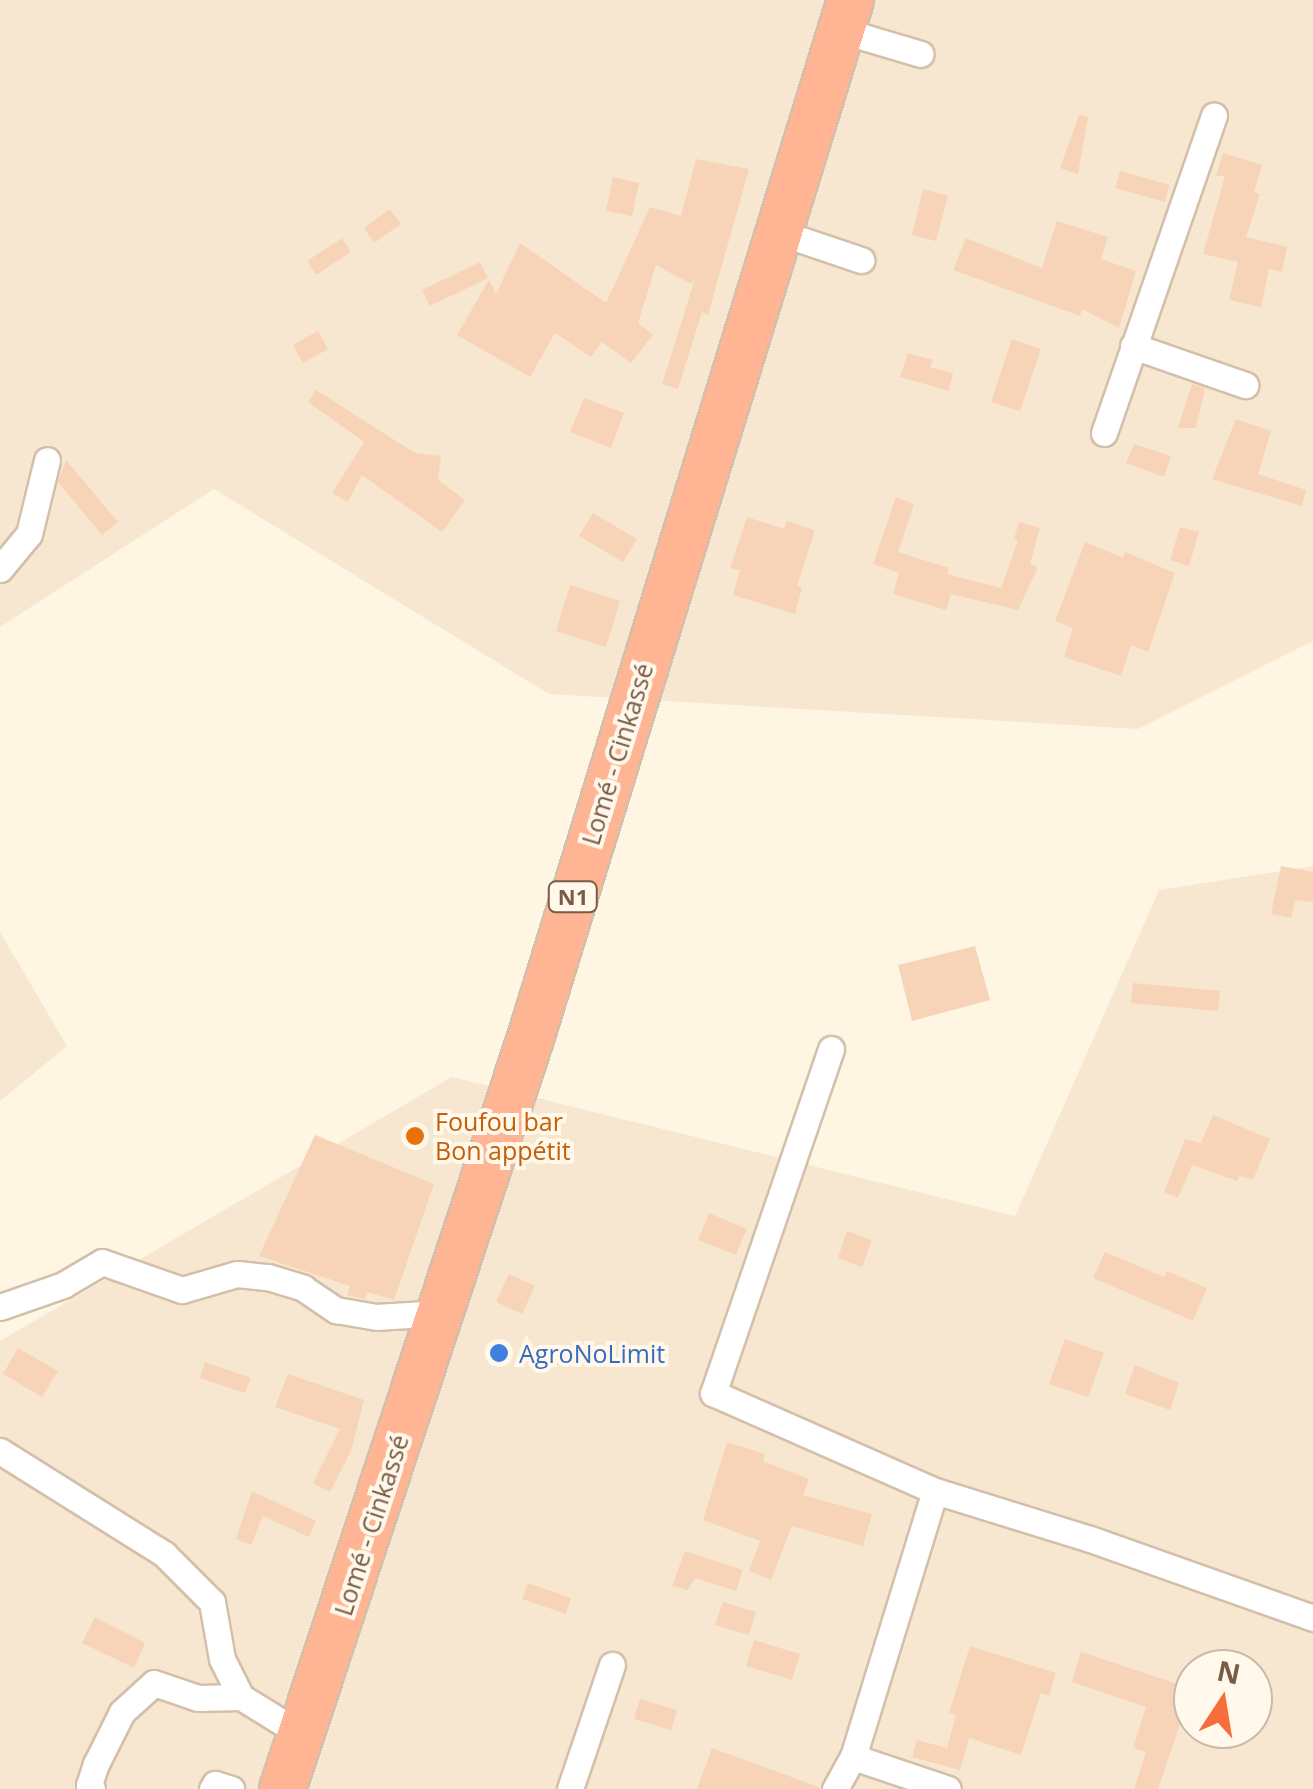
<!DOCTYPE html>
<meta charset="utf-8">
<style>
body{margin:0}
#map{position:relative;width:1313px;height:1789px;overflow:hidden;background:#fef5e3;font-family:"Open Sans",sans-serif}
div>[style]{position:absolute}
.residential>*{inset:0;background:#f7e7d0}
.building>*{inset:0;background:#f7d4b7}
.roads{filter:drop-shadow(2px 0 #d3bfaa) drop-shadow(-2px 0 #d3bfaa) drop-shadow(0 2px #d3bfaa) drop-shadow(0 -2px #d3bfaa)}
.street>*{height:25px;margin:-12.5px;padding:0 12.5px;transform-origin:12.5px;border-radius:12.5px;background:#fff}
.highway>*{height:45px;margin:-22.5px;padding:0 22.5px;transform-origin:22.5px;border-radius:22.5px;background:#ffb593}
.dots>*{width:28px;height:28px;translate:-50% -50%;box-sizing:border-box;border:5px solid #fff8eb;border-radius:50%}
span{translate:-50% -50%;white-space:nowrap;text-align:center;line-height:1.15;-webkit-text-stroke:8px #fff8eb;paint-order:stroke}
.shield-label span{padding:2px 8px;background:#fff8eb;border:2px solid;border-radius:8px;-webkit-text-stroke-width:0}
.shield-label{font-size:22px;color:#795b46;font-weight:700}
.street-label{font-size:25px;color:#795b46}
.food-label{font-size:25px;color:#c56008}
.left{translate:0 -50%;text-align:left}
.shop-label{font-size:25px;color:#366cbe}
.north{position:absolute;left:1173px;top:1649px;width:100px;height:100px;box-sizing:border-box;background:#fff8eb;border:2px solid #c9b9a9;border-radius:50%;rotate:12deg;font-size:28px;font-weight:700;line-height:40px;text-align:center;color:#795b46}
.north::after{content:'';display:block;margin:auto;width:35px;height:45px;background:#f56e3b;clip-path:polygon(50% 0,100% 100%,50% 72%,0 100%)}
</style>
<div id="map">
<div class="residential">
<i style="clip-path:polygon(0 0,1313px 0,1313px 641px,1138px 729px,549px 694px,214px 489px,0 627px)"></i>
<i style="clip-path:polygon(evenodd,1313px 866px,1313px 1789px,0 1789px,0 1341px,452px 1077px,1015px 1216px,1159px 890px,1313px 866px,1193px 1669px,1253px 1669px,1253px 1729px,1193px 1729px,1193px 1669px)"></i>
<i style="clip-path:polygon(0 932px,67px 1046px,0 1101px)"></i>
</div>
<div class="building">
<i style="clip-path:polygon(1079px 115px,1088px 117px,1078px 174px,1060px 168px)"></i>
<i style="clip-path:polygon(1223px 153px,1262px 165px,1254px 192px,1260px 194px,1246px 237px,1287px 247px,1282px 272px,1269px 269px,1261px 307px,1229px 300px,1238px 262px,1203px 254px,1225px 176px,1216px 176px)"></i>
<i style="clip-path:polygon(696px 159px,749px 169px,708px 315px,702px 312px,678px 389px,662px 384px,695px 279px,691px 284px,656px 265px,638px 323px,653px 335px,631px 363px,602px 342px,591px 357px,555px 333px,530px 377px,457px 335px,489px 280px,496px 294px,520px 243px,606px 303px,650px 207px,681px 216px)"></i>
<i style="clip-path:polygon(1120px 171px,1169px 185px,1165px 202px,1115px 188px)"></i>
<i style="clip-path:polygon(613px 177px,639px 183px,632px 216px,606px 211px)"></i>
<i style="clip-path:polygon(923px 189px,948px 196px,936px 241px,912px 235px)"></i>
<i style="clip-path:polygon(390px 209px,401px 224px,374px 243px,364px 228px)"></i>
<i style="clip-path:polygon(1057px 221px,1108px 237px,1101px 259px,1136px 271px,1119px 328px,1082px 309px,1080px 316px,953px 270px,966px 238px,1042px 268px)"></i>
<i style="clip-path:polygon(342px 238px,351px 252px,316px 275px,307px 261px)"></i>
<i style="clip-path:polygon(480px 262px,488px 278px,430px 306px,422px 290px)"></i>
<i style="clip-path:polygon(318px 331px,328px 349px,303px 363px,293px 345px)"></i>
<i style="clip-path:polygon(1012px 339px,1041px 349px,1020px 411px,991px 402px)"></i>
<i style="clip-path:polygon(908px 353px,933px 360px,930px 367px,953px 373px,949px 391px,900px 377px)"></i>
<i style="clip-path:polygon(1192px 384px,1205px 388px,1196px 428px,1178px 428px)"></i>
<i style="clip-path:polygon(316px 390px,415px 453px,441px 456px,438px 480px,465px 500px,442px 532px,362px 475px,348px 502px,332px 493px,364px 442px,308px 402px)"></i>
<i style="clip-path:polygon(584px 398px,624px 413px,611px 448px,570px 432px)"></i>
<i style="clip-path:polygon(1236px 419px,1271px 431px,1258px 474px,1306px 490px,1302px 506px,1212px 479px)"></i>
<i style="clip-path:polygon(1134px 444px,1171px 456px,1164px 477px,1126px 463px)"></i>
<i style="clip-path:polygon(66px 460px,118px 522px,102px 535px,58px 482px)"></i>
<i style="clip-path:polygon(896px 497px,914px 504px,898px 552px,949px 568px,947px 574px,1001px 588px,1018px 540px,1014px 539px,1019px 522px,1040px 528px,1030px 564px,1038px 567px,1018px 610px,951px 594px,946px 610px,893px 594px,899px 573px,873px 564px)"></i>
<i style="clip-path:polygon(593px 513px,637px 539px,623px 562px,579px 536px)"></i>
<i style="clip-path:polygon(747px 517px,784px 529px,787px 521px,815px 530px,797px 586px,802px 588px,795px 614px,733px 595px,740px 570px,730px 568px)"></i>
<i style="clip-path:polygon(1180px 527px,1199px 532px,1189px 566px,1170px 560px)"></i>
<i style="clip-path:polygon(1085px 542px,1123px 558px,1125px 552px,1175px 573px,1148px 652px,1131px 645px,1121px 676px,1064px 657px,1073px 628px,1055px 621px)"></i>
<i style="clip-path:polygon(570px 585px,620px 601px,606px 647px,556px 631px)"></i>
<i style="clip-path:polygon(1281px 866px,1313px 872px,1313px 902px,1295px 900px,1291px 918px,1271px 914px)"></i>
<i style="clip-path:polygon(975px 946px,990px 1000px,912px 1021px,898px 965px)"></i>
<i style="clip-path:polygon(1133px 983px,1220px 991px,1218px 1011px,1131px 1003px)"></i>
<i style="clip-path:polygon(1213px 1115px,1270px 1139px,1253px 1180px,1239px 1176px,1237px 1181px,1192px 1165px,1178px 1198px,1164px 1192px,1185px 1139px,1201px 1143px)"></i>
<i style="clip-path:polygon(315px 1135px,434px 1184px,394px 1300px,367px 1292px,365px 1299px,347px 1295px,350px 1286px,259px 1256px)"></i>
<i style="clip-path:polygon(709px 1213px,747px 1229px,736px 1255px,698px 1240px)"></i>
<i style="clip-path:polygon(847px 1231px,872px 1240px,862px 1267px,838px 1258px)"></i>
<i style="clip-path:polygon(1105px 1252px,1164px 1277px,1167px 1271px,1207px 1288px,1193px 1321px,1093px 1278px)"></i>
<i style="clip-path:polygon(509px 1274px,535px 1286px,522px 1314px,496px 1302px)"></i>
<i style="clip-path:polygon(1065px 1339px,1104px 1353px,1088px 1397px,1049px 1384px)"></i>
<i style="clip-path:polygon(18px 1348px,58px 1371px,42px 1397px,3px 1374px)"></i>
<i style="clip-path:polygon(205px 1362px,251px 1378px,245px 1393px,200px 1378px)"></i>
<i style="clip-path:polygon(1135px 1365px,1179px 1383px,1170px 1410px,1125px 1394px)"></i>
<i style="clip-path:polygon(288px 1374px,364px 1400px,351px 1451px,330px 1492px,313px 1483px,340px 1429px,275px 1407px)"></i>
<i style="clip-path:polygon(727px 1442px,765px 1454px,763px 1461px,809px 1479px,803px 1495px,872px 1514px,863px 1546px,792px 1526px,771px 1580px,749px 1571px,760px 1541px,703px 1520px)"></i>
<i style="clip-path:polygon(252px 1491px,316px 1521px,309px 1537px,263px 1516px,251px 1545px,236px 1539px)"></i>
<i style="clip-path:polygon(685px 1551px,743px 1570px,736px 1591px,695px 1578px,688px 1590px,672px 1586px)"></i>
<i style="clip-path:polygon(528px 1583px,571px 1598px,566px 1614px,522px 1599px)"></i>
<i style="clip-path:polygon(723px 1602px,756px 1612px,749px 1635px,715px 1625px)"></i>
<i style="clip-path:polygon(95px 1617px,145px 1643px,134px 1668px,82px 1643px)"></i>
<i style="clip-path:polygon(754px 1640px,800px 1654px,792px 1680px,746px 1666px)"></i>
<i style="clip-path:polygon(970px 1646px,1056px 1673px,1049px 1696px,1041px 1693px,1021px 1755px,969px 1738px,960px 1770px,912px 1757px,917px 1740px,947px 1748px,956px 1715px,949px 1713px)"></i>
<i style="clip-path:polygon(1081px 1652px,1192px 1689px,1158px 1789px,1134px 1789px,1146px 1752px,1133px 1748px,1146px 1707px,1072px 1682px)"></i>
<i style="clip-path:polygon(640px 1699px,677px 1710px,671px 1730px,634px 1719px)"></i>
<i style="clip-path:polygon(712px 1748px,819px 1787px,819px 1789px,697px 1789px)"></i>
</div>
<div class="roads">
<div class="street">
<i style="left:840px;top:30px;width:84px;rotate:16.5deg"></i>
<i style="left:778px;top:232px;width:88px;rotate:18.6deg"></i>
<i style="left:1133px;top:346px;width:119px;rotate:19.2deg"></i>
<i style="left:1104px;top:433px;width:336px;rotate:-70.9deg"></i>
<i style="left:0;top:569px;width:45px;rotate:-50.4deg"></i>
<i style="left:29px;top:534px;width:76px;rotate:-76.3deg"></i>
<i style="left:831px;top:1049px;width:364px;rotate:108.9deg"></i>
<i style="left:713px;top:1393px;width:243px;rotate:23.8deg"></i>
<i style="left:0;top:1307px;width:67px;rotate:-19.2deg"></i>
<i style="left:63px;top:1285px;width:45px;rotate:-30.5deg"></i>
<i style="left:102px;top:1262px;width:85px;rotate:19.3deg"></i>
<i style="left:182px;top:1290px;width:57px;rotate:-16.2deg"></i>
<i style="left:237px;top:1274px;width:31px;rotate:6deg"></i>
<i style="left:268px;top:1277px;width:37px;rotate:17deg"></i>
<i style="left:303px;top:1288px;width:40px;rotate:34deg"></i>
<i style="left:336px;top:1310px;width:41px;rotate:9.9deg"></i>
<i style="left:376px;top:1317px;width:65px;rotate:-3.5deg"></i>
<i style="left:0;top:1451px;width:194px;rotate:32.1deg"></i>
<i style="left:164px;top:1554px;width:68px;rotate:45deg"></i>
<i style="left:212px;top:1602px;width:58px;rotate:80deg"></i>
<i style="left:222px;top:1659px;width:42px;rotate:63.4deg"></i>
<i style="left:241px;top:1697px;width:70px;rotate:31.7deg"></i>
<i style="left:853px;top:1757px;width:100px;rotate:18.6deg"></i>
<i style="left:92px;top:1789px;width:5px;rotate:-127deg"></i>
<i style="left:89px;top:1785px;width:22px;rotate:-72deg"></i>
<i style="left:96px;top:1764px;width:58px;rotate:-63.4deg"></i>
<i style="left:122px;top:1712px;width:43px;rotate:-42.2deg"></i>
<i style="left:154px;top:1683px;width:46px;rotate:18.8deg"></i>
<i style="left:198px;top:1698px;width:43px;rotate:-1.3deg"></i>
<i style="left:212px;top:1789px;width:6px;rotate:-59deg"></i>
<i style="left:215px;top:1784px;width:17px;rotate:17deg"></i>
<i style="left:570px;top:1789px;width:131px;rotate:-71.3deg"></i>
<i style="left:835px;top:1789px;width:37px;rotate:-61deg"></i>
<i style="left:853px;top:1757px;width:278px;rotate:-72.9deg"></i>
<i style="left:935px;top:1491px;width:162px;rotate:17.2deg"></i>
<i style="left:1090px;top:1539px;width:237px;rotate:19.5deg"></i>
</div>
<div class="highway">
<i style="left:282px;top:1789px;width:791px;rotate:-71.73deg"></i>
<i style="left:530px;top:1038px;width:1086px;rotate:-72.87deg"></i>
</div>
</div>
<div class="dots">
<i style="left:415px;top:1136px;background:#e8710a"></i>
<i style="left:499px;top:1353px;background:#3f7fe0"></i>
</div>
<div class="shield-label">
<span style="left:573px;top:897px">N1</span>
</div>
<div class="street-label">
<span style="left:617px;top:754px;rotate:-73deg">Lomé - Cinkassé</span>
<span style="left:371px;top:1525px;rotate:-72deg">Lomé - Cinkassé</span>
</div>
<div class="food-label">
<span class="left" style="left:435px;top:1136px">Foufou bar<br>Bon appétit</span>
</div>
<div class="shop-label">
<span class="left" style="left:519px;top:1353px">AgroNoLimit</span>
</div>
<div class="north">N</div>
</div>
